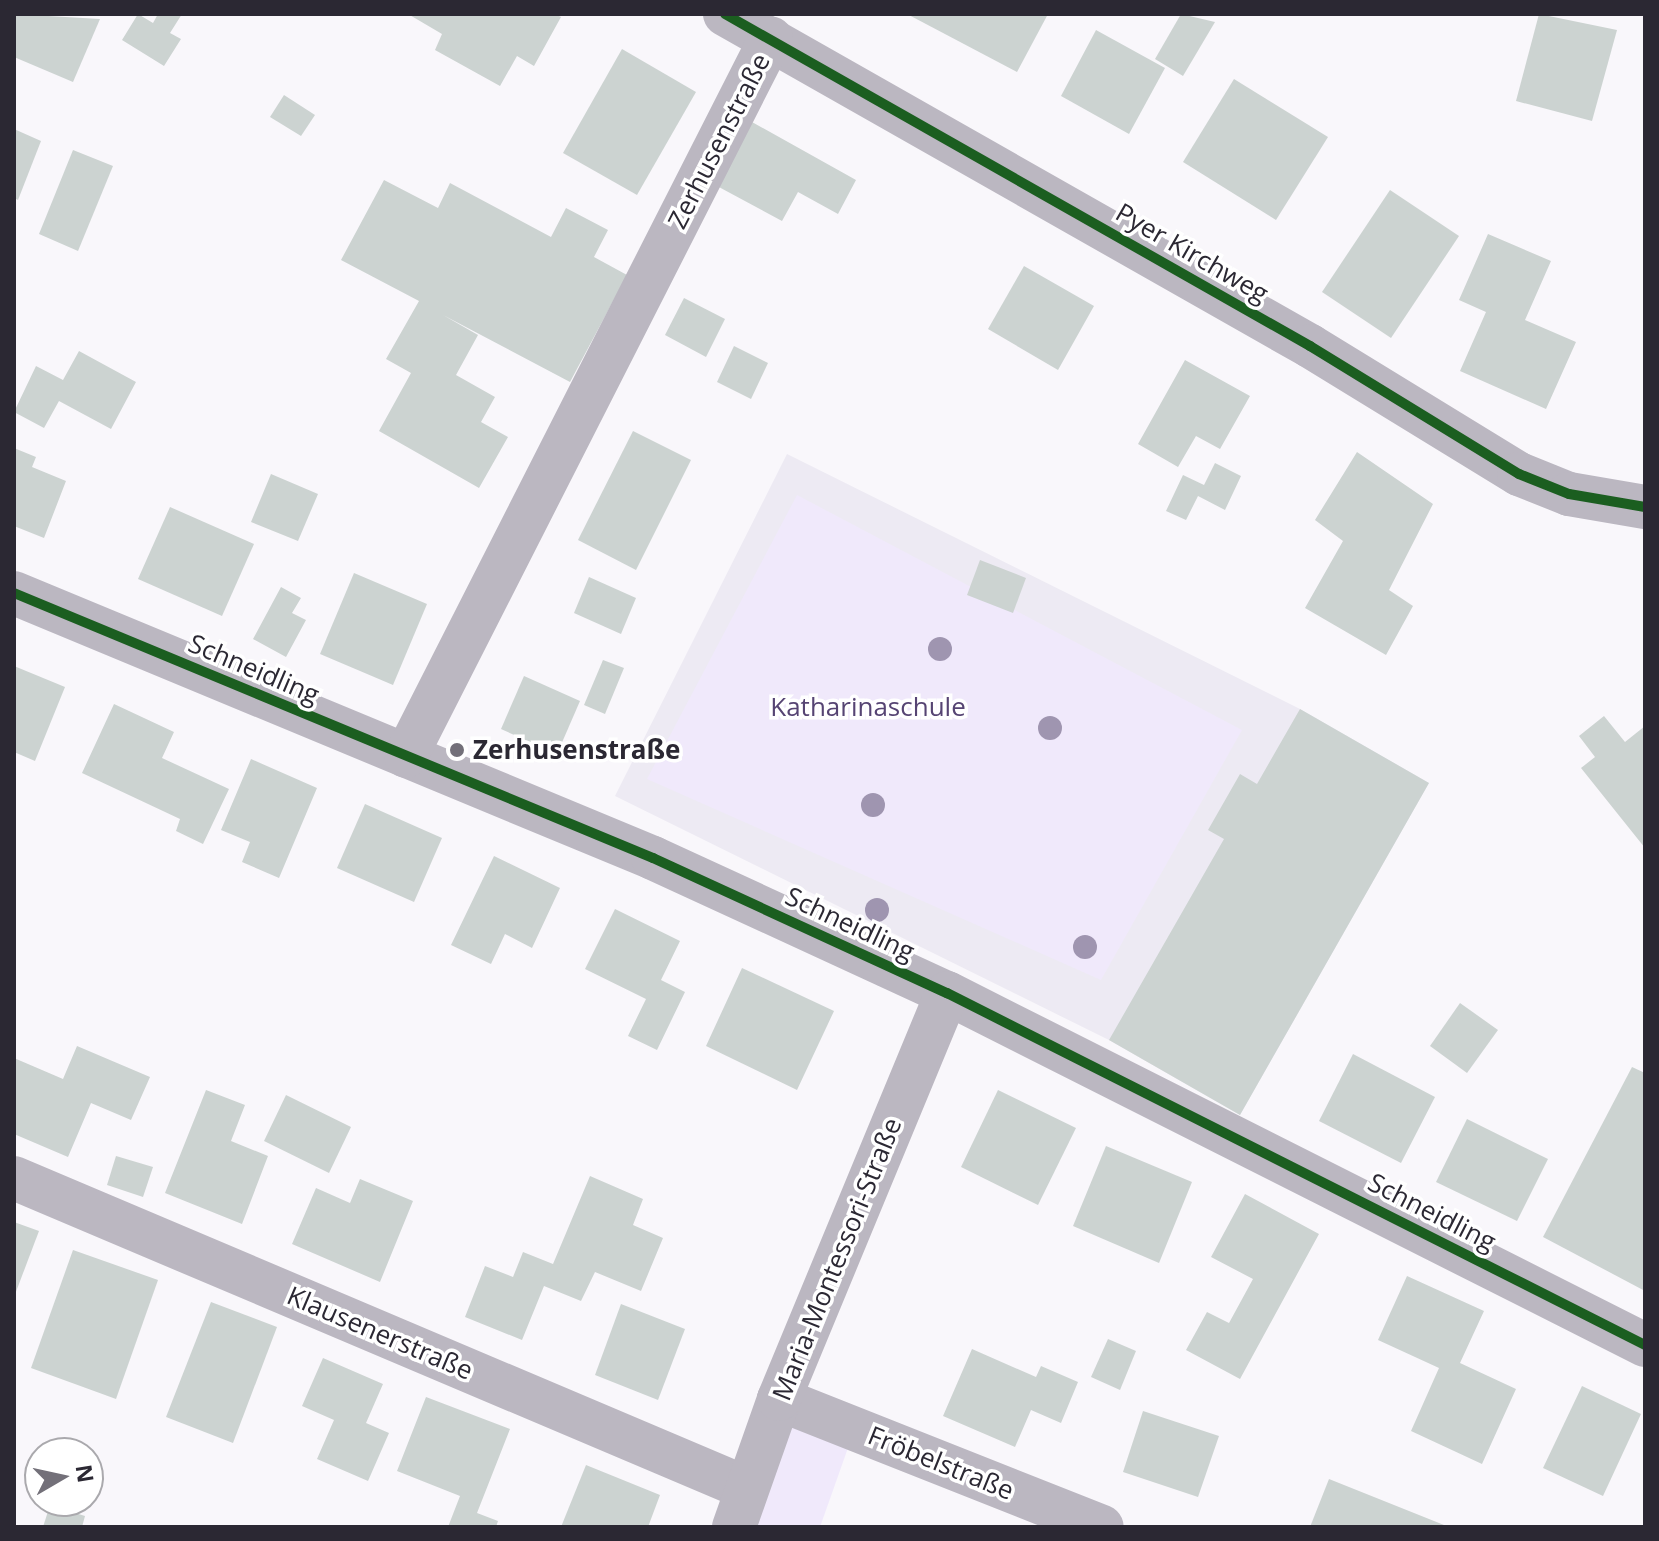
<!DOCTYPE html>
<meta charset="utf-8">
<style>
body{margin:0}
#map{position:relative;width:1659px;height:1541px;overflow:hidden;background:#f9f7fb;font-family:"Open Sans",sans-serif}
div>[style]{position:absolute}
.built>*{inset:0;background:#edeaf3}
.green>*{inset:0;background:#f0e9fb}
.building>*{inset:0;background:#ccd3d1}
.minor>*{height:44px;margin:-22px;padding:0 22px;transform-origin:22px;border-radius:22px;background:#bbb7c1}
.cycleway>*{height:10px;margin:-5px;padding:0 5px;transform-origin:5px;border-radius:5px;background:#1b5e20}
.trees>*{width:24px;height:24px;margin:-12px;border-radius:50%;background:#9f95b0}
.dots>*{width:22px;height:22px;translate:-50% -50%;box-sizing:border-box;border:4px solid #fff;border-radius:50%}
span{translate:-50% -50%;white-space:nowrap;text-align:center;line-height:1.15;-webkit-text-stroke:7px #fff;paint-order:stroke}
.street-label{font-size:26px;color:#2b2833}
.park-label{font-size:26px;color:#564473}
.poi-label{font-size:26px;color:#2b2833;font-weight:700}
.left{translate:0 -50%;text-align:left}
.frame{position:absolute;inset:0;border:16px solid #2b2833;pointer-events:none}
.north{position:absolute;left:24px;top:1437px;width:80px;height:80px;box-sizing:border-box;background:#fff;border:2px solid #aaa9ad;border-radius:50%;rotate:81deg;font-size:22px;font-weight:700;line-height:32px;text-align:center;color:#2b2833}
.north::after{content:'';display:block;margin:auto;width:28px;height:36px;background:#737079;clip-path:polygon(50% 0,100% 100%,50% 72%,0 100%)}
</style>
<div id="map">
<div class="built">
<i style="clip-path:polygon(787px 454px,1300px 709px,1429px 783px,1240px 1115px,1109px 1040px,615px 796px)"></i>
</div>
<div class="green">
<i style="clip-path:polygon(797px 495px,1242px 730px,1101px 980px,647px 779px)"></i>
<i style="clip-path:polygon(779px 1399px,855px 1428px,820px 1527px,734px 1527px)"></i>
</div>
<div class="building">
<i style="clip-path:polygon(14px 14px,100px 19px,73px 82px,14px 57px)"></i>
<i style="clip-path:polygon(138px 14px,153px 23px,158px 14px,182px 14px,170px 33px,181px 39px,164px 66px,122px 40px)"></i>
<i style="clip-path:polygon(408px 14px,555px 14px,561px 17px,534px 66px,517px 56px,500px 86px,435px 50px,442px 34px)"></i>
<i style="clip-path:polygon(907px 14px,1048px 14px,1017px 72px)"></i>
<i style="clip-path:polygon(1181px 14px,1215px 22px,1183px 76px,1155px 59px)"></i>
<i style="clip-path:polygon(1539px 14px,1617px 30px,1592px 121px,1516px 101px)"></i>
<i style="clip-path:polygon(1096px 30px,1165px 68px,1129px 134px,1061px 96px)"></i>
<i style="clip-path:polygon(622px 49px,696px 92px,637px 195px,563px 153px)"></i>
<i style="clip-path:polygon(1234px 79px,1328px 137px,1276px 220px,1183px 162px)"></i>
<i style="clip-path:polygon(284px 95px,315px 115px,301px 136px,270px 117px)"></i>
<i style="clip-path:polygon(752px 122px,856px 180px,838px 214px,798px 192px,782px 221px,717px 186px)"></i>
<i style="clip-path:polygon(14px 129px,41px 141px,18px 200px,14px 198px)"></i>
<i style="clip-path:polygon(73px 150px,113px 166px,78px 251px,39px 234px)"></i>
<i style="clip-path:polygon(384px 180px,438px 208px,450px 183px,551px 237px,566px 208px,608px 230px,594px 257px,627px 275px,570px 382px,443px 315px,478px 335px,456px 375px,495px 397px,481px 422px,508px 437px,479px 488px,379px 431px,411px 373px,386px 359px,419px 301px,341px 260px)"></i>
<i style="clip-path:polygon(1390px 190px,1459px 236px,1391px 338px,1322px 292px)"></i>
<i style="clip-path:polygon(1488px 234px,1551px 261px,1525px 320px,1576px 342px,1546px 409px,1460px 371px,1486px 312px,1459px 300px)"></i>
<i style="clip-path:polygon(1024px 266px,1094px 306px,1058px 370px,988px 329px)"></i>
<i style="clip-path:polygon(684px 298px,725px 319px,706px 357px,665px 335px)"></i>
<i style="clip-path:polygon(734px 346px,768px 363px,751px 399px,717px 382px)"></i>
<i style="clip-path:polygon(79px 351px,136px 382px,111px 429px,59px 401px,44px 428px,14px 412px,36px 366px,63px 380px)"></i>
<i style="clip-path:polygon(1185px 360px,1250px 396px,1220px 449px,1196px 436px,1178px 467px,1138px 444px)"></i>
<i style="clip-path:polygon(633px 431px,691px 460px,636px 570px,578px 540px)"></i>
<i style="clip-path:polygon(14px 448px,36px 457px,32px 467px,66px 481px,44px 538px,14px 526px)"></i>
<i style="clip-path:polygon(1357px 452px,1433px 504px,1389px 590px,1413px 606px,1386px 655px,1305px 608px,1343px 541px,1315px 520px)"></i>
<i style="clip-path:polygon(1215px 463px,1241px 476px,1225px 510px,1198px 496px,1186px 520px,1166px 511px,1183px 475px,1204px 485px)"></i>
<i style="clip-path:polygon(271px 474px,318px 494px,298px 541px,251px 522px)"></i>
<i style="clip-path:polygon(170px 507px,254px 544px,222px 616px,138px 579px)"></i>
<i style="clip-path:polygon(980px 560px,1026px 578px,1013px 613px,967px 595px)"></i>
<i style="clip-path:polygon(354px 573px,427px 604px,393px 685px,320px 654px)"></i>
<i style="clip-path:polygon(589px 577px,636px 598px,621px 634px,574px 613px)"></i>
<i style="clip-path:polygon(281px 587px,301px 598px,292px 613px,306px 620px,286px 657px,253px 639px)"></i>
<i style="clip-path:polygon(603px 660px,624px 668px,605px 714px,584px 705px)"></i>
<i style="clip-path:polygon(14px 666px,65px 687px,35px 761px,14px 752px)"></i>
<i style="clip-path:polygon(524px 676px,580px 701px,557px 754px,501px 729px)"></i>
<i style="clip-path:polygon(114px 704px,174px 732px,162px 758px,229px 789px,203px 844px,176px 831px,180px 819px,82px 773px)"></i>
<i style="clip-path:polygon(1300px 709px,1429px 783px,1240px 1115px,1109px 1040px,1224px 839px,1208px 830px,1240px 774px,1257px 784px)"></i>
<i style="clip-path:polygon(1604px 716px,1625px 742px,1645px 726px,1645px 848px,1581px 768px,1595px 757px,1579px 736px)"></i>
<i style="clip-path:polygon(251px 759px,317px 788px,279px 878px,242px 862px,250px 842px,221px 830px)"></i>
<i style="clip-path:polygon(365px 804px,442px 838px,414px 902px,337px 868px)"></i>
<i style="clip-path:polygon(494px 856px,560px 888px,532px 948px,505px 934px,491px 964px,451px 945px)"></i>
<i style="clip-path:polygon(615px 909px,680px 941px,661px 980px,685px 992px,657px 1050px,628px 1036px,646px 999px,585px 969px)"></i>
<i style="clip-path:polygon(742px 968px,834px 1011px,797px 1090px,706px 1046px)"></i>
<i style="clip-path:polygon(1460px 1003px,1498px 1030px,1467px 1073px,1430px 1046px)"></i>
<i style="clip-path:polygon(77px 1046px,150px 1077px,131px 1120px,91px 1103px,68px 1157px,14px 1134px,14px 1058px,63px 1079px)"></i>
<i style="clip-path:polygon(1353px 1054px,1435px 1097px,1401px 1163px,1319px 1121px)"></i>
<i style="clip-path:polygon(1632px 1067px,1645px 1073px,1645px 1291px,1543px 1237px)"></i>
<i style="clip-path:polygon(206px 1090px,245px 1105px,231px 1141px,268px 1156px,242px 1224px,165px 1193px)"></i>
<i style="clip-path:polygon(998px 1090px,1076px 1128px,1038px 1205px,961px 1167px)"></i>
<i style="clip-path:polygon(286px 1095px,351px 1127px,329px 1173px,264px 1141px)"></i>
<i style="clip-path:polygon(1467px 1119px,1548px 1159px,1517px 1221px,1436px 1182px)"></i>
<i style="clip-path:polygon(1106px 1146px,1192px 1182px,1159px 1263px,1073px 1226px)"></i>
<i style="clip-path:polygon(116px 1156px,153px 1167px,143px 1197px,107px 1185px)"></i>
<i style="clip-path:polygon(590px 1176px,643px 1199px,633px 1225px,663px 1238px,641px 1291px,595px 1272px,581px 1301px,544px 1286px,522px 1340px,465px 1317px,485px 1266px,513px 1277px,523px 1252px,553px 1264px)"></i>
<i style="clip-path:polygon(360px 1179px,413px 1201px,380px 1282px,292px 1244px,316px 1188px,350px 1203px)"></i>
<i style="clip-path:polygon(1245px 1194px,1319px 1234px,1240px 1379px,1186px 1350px,1207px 1312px,1229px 1323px,1253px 1279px,1211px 1257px)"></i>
<i style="clip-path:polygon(14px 1222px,39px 1231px,14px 1297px)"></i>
<i style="clip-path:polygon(73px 1250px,158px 1280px,116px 1399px,31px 1368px)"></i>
<i style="clip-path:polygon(1407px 1276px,1484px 1311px,1460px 1363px,1516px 1389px,1482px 1464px,1411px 1431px,1439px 1368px,1378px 1340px)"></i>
<i style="clip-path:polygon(211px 1302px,277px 1327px,233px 1443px,166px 1417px)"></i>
<i style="clip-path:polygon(621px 1304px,685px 1329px,658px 1400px,595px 1375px)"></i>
<i style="clip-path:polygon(1108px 1339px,1136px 1351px,1120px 1390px,1091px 1377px)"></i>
<i style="clip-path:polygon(972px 1349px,1036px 1377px,1041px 1366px,1078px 1382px,1061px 1423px,1031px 1410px,1015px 1447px,943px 1416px)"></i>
<i style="clip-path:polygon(323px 1358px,383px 1384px,366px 1423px,389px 1433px,368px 1481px,317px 1459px,334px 1420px,302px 1406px)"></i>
<i style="clip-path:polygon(1582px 1386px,1641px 1414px,1603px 1496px,1543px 1468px)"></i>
<i style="clip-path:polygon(426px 1397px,510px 1429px,477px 1513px,498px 1521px,496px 1527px,448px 1527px,460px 1496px,397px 1471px)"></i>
<i style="clip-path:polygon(1143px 1411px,1219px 1436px,1198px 1497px,1123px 1472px)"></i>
<i style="clip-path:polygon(586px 1465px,660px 1495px,648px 1527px,561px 1527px)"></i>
<i style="clip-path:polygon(1329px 1479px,1449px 1527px,1310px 1527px)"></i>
<i style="clip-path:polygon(50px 1505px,85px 1516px,82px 1527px,43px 1527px)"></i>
</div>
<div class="minor">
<i style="left:725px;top:14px;width:673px;rotate:29.58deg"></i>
<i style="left:1310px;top:346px;width:245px;rotate:31.5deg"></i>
<i style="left:1519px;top:474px;width:54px;rotate:21.8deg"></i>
<i style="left:1569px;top:494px;width:77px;rotate:9.7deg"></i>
<i style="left:14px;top:593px;width:692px;rotate:22.52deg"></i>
<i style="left:653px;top:858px;width:324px;rotate:24.7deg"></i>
<i style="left:947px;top:993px;width:782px;rotate:26.76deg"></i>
<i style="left:406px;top:756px;width:805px;rotate:-63.05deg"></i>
<i style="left:14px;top:1178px;width:795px;rotate:22.95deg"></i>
<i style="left:779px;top:1399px;width:347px;rotate:21.6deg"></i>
<i style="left:734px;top:1527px;width:136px;rotate:-70.6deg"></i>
<i style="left:779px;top:1399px;width:439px;rotate:-67.5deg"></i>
</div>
<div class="cycleway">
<i style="left:725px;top:14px;width:673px;rotate:29.58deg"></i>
<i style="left:1310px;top:346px;width:245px;rotate:31.5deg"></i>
<i style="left:1519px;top:474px;width:54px;rotate:21.8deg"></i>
<i style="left:1569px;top:494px;width:77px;rotate:9.7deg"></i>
<i style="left:14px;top:593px;width:692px;rotate:22.52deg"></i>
<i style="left:653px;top:858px;width:324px;rotate:24.7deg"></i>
<i style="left:947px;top:993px;width:782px;rotate:26.76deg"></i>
</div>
<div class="trees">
<i style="left:940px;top:649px"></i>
<i style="left:1050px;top:728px"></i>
<i style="left:873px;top:805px"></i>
<i style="left:877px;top:910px"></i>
<i style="left:1085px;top:947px"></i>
</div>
<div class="dots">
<i style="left:457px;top:750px;background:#737079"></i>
</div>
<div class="street-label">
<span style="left:719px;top:141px;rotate:-63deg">Zerhusenstraße</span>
<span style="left:1192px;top:253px;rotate:30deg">Pyer Kirchweg</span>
<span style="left:254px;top:669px;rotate:23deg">Schneidling</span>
<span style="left:850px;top:924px;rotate:25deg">Schneidling</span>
<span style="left:1432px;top:1212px;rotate:27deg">Schneidling</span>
<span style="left:837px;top:1259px;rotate:-68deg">Maria-Montessori-Straße</span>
<span style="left:380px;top:1333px;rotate:23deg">Klausenerstraße</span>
<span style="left:941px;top:1463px;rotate:22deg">Fröbelstraße</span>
</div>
<div class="park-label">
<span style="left:868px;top:707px">Katharinaschule</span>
</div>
<div class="poi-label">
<span class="left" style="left:473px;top:750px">Zerhusenstraße</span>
</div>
<div class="frame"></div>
<div class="north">N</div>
</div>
